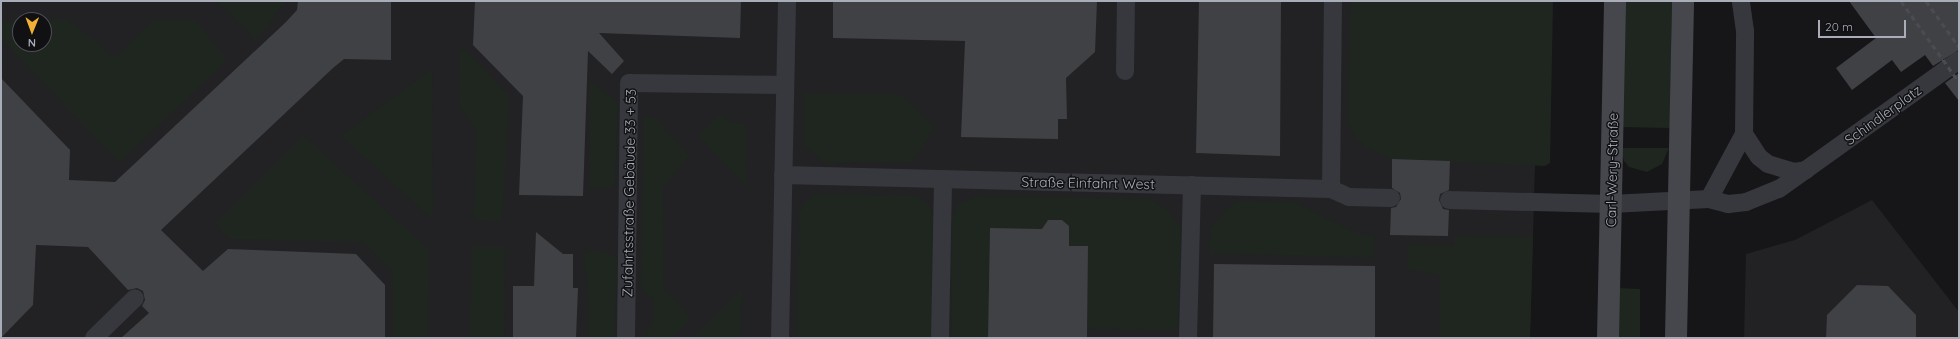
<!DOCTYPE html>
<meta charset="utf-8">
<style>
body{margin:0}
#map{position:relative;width:1960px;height:339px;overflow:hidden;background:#161618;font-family:Quicksand,sans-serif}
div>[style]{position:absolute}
.built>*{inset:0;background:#222225}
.green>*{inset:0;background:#1e261f}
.building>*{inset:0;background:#404145}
.service>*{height:18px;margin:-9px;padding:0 9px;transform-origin:9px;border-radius:9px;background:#37383d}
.secondary>*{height:22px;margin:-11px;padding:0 11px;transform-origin:11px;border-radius:11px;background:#45474d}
.rail>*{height:3px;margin-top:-1.5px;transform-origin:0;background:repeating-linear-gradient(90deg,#4a4c52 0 5px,transparent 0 9px)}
span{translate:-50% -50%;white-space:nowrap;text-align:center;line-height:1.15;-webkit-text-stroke:3px #111113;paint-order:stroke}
.street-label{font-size:14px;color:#a8adb8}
.frame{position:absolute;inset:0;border:2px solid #a8adb8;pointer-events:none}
.north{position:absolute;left:12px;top:12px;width:40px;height:40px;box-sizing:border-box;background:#111113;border:1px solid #4d4f55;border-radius:50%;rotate:181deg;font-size:11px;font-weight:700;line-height:16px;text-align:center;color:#a8adb8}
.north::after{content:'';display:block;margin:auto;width:14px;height:18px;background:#f2b134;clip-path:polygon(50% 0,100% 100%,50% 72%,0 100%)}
.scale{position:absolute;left:1818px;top:20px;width:88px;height:18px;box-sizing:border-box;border:2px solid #a8adb8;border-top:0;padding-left:5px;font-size:12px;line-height:14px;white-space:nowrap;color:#a8adb8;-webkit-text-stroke:3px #111113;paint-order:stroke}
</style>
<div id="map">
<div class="built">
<i style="clip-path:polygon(evenodd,1px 1px,1493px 1px,1535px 165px,1530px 338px,1px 338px,1px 1px,20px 20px,44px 20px,44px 44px,20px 44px,20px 20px)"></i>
<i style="clip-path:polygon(1872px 200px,1959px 312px,1959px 338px,1744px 338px,1746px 254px,1795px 240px)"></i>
</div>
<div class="green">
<i style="clip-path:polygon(217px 1px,286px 1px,256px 41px)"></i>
<i style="clip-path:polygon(1351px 1px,1553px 1px,1550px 163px,1545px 166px,1392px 159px,1367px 148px,1355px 137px,1348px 120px)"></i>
<i style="clip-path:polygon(1623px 1px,1672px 1px,1670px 128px,1620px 127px)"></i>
<i style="clip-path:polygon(68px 19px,115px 58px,152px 21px,196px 21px,227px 60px,119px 163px,1px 38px,1px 22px,20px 21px,20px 44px,44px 44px,44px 20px)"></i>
<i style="clip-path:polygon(460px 51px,467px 51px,509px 96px,502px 221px,473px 220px,477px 131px,459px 105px)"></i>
<i style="clip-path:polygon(432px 69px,433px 220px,341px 136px)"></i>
<i style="clip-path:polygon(590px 81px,618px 103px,615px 187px,590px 187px)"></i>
<i style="clip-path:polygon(804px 93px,902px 95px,934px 128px,912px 162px,825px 163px,805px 146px)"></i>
<i style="clip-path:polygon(722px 113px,731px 123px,745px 124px,746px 187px,699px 136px)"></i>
<i style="clip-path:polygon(644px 117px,656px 118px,689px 156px,663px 186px,664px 289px,691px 318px,671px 338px,644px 338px,654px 319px,654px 299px,641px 290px)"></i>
<i style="clip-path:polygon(304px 136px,429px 250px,427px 338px,393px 338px,393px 272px,363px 242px,229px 239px,216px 224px)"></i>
<i style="clip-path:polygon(1620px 148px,1669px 148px,1662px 164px,1647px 172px,1629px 167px,1624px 161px)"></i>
<i style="clip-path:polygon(817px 194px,917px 196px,928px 203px,934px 217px,931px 338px,797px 338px,799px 214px,805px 201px)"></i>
<i style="clip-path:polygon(978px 196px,1147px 199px,1166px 209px,1181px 228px,1178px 330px,1087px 329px,1088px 246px,1069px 246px,1069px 226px,1062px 220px,1049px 220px,1042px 229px,990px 228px,988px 338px,951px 338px,952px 218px,958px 204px)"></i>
<i style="clip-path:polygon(1241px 201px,1296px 203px,1356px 233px,1375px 236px,1373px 258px,1209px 253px,1210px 229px,1230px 206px)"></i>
<i style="clip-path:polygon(1455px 236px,1533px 237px,1530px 338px,1439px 338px,1440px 275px,1408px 269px,1408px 245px,1455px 246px)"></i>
<i style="clip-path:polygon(472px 247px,505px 247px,504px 338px,470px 338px)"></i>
<i style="clip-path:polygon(584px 251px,606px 252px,618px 258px,614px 338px,588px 338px,589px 304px)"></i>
<i style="clip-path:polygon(1617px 288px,1640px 289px,1640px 338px,1616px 338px)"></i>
<i style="clip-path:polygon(742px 290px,741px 338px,694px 338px)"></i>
</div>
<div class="building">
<i style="clip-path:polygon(298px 1px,391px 1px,391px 60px,344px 59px,333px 68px,161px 230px,203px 271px,228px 249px,356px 254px,385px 285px,385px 338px,121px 338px,149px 313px,142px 306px,145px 300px,143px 291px,137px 288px,128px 290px,88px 247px,36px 245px,33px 305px,1px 338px,1px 78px,70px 150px,69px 180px,115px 182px,286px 22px,297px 10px)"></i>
<i style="clip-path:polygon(475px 1px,741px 1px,740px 38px,599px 33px,624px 61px,612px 74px,588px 51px,583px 196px,519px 195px,523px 96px,473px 45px)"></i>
<i style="clip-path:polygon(833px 1px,1097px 1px,1095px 52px,1066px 78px,1067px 119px,1058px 119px,1058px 139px,961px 137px,965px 41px,833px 38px)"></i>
<i style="clip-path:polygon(1199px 1px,1281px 1px,1280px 156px,1196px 153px)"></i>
<i style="clip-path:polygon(1849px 1px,1959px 1px,1959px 50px,1933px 66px,1925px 55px,1901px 72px,1892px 60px,1852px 90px,1836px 68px,1876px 38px)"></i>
<i style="clip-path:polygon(1959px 73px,1959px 101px,1945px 83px)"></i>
<i style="clip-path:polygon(1392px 159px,1450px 161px,1449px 190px,1440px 194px,1439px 200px,1443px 209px,1449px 210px,1448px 236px,1390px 235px,1391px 208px,1396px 207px,1401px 199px,1400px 193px,1392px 188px)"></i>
<i style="clip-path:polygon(1048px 220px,1062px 220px,1069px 226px,1069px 246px,1088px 246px,1087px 338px,988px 338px,990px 228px,1042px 229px)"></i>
<i style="clip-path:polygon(536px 232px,563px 254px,573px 254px,573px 288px,578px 288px,576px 338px,513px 338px,513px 286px,534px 286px)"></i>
<i style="clip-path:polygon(1214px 264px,1375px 266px,1375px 338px,1213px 338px)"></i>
<i style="clip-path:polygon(1857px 285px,1888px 286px,1916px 315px,1916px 338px,1826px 338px,1827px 315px)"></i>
</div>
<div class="service">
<i style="left:1125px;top:71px;width:70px;rotate:-89.2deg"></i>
<i style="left:1744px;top:134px;width:27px;rotate:57deg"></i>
<i style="left:1759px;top:157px;width:11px;rotate:38deg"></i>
<i style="left:1768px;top:164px;width:27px;rotate:17deg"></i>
<i style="left:1794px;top:172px;width:12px;rotate:-9deg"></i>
<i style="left:783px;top:175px;width:548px;rotate:1.46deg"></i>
<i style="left:1331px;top:189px;width:20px;rotate:24deg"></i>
<i style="left:1349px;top:197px;width:42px;rotate:1.4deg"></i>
<i style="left:1331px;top:189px;width:188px;rotate:-89.4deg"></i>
<i style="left:1709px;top:199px;width:74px;rotate:-61.7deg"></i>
<i style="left:1744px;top:134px;width:103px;rotate:-89.4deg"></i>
<i style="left:1745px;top:31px;width:30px;rotate:-98deg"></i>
<i style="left:1449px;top:200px;width:162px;rotate:1.4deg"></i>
<i style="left:1611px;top:204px;width:98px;rotate:-2.9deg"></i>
<i style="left:1709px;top:199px;width:20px;rotate:15deg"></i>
<i style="left:1728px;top:204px;width:18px;rotate:-6deg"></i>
<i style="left:1746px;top:202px;width:35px;rotate:-22deg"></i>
<i style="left:1779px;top:189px;width:221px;rotate:-35.6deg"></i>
<i style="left:94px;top:338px;width:57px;rotate:-44.3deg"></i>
<i style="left:626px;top:338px;width:255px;rotate:-89.3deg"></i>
<i style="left:629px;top:83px;width:156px;rotate:0.7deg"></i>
<i style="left:780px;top:338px;width:337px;rotate:-88.8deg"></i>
<i style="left:940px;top:338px;width:159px;rotate:-88.9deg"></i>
<i style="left:1188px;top:338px;width:153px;rotate:-88.5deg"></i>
</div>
<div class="secondary">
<i style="left:1608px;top:338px;width:337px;rotate:-88.8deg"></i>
<i style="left:1676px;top:338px;width:337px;rotate:-88.8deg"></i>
</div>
<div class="rail">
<i style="left:1901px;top:1px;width:100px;rotate:54.4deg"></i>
<i style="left:1926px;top:1px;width:57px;rotate:54.3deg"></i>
</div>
<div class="street-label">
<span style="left:1883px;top:115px;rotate:-36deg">Schindlerplatz</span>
<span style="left:1612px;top:170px;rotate:-89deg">Carl-Wery-Straße</span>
<span style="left:1088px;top:183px;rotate:1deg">Straße Einfahrt West</span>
<span style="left:629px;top:193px;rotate:-89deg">Zufahrtsstraße Gebäude 33 + 53</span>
</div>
<div class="frame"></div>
<div class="north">N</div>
<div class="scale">20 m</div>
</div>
